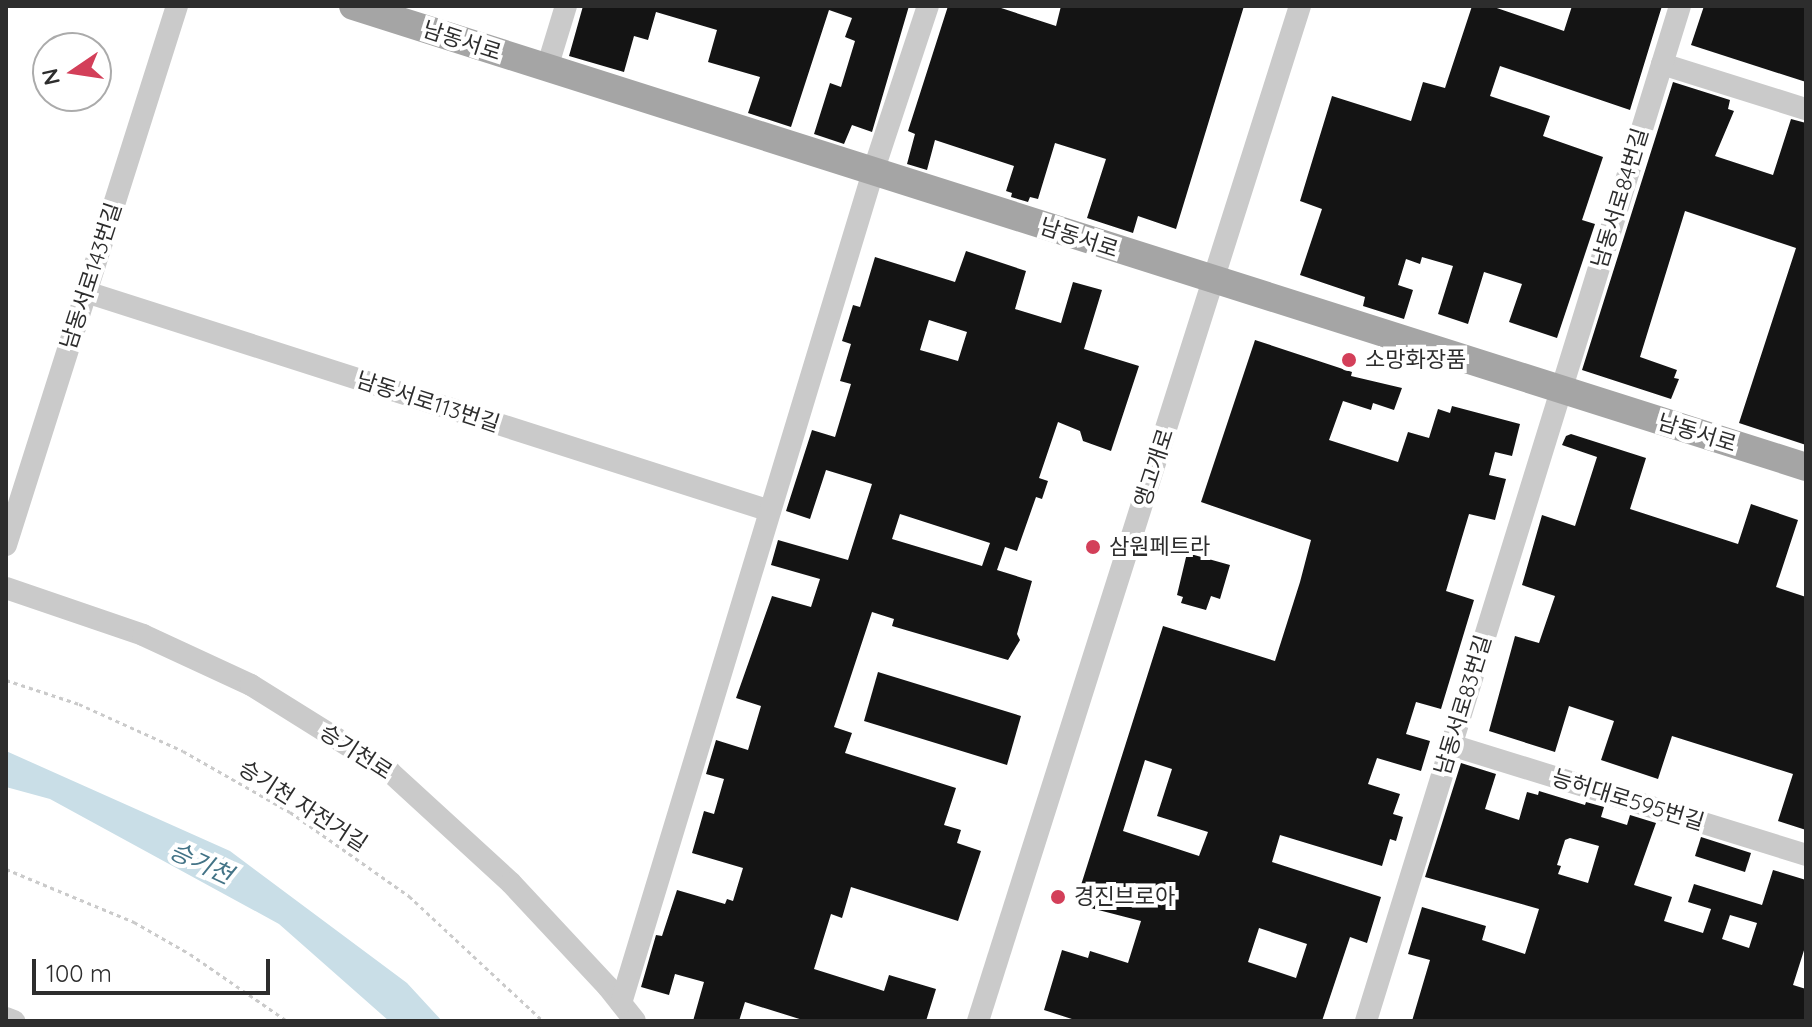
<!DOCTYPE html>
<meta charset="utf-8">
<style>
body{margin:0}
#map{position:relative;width:1812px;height:1027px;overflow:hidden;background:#fff;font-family:Quicksand,"Noto Sans KR",sans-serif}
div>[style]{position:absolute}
.water>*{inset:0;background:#c9dee7}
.building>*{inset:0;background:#141414}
.path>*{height:3px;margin-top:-1.5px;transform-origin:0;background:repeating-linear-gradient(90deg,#cacaca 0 4px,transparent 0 8px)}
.minor>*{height:22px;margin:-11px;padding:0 11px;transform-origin:11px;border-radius:11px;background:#cacaca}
.major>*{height:28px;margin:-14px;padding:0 14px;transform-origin:14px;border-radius:14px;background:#a5a5a5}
.dots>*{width:22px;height:22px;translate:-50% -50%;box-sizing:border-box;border:4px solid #fff;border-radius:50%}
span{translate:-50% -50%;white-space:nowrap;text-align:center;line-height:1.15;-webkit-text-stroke:8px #fff;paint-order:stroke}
.street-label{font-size:22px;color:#2d2d2d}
.poi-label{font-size:22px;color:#2d2d2d}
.left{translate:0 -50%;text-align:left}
.water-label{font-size:24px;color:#437386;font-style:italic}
.frame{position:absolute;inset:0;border:8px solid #2d2d2d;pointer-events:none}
.north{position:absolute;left:32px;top:32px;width:80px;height:80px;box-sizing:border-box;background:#fff;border:2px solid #ababab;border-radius:50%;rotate:257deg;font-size:22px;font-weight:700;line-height:32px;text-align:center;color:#2d2d2d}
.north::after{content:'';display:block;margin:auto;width:28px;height:36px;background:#d33f59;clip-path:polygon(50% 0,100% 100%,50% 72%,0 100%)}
.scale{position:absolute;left:32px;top:959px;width:238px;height:36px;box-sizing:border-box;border:4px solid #2d2d2d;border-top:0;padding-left:10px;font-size:24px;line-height:28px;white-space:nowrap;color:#2d2d2d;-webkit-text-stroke:6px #fff;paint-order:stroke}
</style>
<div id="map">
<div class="water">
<i style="clip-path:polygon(6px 751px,230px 851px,407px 983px,442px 1021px,389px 1021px,279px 924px,50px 799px,6px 787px)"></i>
</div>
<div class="building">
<i style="clip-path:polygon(583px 6px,909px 6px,872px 132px,852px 125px,844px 144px,814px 134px,830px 83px,841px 87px,855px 41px,845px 37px,852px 18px,829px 10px,791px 127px,748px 113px,760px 77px,708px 62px,717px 30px,656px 12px,648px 40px,634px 36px,624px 72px,569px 56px)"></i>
<i style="clip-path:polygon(948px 6px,995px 6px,1056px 26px,1061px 6px,1244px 6px,1176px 229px,1138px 216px,1133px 233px,1087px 218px,1106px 159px,1055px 143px,1038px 199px,1030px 197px,1028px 202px,1011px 197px,1012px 193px,1006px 191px,1014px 166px,935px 140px,927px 170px,907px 164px,915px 134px,908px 131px)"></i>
<i style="clip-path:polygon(1472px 6px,1491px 6px,1564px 31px,1572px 6px,1662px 6px,1630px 110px,1500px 66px,1490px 96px,1550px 116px,1543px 136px,1603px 157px,1582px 220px,1595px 224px,1557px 338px,1509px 322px,1522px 284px,1484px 272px,1468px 324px,1438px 314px,1453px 266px,1422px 257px,1420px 264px,1406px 259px,1398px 285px,1413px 290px,1404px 319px,1363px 306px,1365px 297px,1300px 275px,1322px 209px,1300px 201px,1332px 96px,1411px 121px,1423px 82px,1445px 88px)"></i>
<i style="clip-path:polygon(1704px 6px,1806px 6px,1806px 82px,1691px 45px)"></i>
<i style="clip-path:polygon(1673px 82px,1730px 100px,1728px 109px,1734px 111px,1715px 156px,1773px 175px,1791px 119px,1806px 123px,1806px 445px,1739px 423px,1796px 248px,1685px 211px,1640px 357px,1677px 370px,1674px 378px,1679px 379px,1671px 399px,1582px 370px)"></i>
<i style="clip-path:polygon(evenodd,966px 251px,1026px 271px,1015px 309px,1061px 323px,1073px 282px,1102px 290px,1084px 349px,1139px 366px,1111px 451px,1083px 441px,1080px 431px,1058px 422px,1039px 478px,1048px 481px,1042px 499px,1036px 497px,1017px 551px,1005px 547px,997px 570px,1032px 581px,1017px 634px,1020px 640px,1008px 660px,892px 626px,894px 619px,872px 612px,847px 688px,834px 727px,852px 733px,845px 753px,956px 788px,944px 825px,961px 830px,957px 843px,981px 851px,958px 921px,851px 887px,842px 918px,831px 914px,814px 969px,884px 991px,889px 975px,936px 989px,926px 1021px,806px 1021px,745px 1002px,739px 1021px,693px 1021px,704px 982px,675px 974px,669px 995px,641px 987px,656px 935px,662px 936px,677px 890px,725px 904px,727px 899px,733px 901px,743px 868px,692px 853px,704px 811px,714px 814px,724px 779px,706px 774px,716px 740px,748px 750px,761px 706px,736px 698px,772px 596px,811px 607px,820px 579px,771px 565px,778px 540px,848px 560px,872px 484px,826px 470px,810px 519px,786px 511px,812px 430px,835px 437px,851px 384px,840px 381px,851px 344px,842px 341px,853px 305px,860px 307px,875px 257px,955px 282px,966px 251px,929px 320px,967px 332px,958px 361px,920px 350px,929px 320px,966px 251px,900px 514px,990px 543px,982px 566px,892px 539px,900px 514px)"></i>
<i style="clip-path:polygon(evenodd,1255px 340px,1352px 372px,1351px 376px,1402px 388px,1394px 410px,1373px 403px,1371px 410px,1343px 401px,1329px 440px,1398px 462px,1408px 432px,1429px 438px,1438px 409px,1450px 413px,1452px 406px,1520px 424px,1512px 456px,1495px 452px,1489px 475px,1506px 479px,1495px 520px,1469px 514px,1446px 591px,1474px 600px,1441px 709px,1416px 702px,1406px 734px,1430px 741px,1421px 771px,1377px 758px,1368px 784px,1400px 794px,1393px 814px,1403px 817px,1396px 841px,1390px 839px,1382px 866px,1280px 835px,1272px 862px,1381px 897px,1367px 943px,1350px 937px,1322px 1021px,1078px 1021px,1044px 1010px,1062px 950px,1088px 958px,1090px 951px,1128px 963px,1141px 921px,1075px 904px,1163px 626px,1275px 661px,1300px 582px,1311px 540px,1201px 502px,1255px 340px,1145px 760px,1172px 769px,1157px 816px,1208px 832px,1199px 856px,1123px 831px,1145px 760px,1255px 340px,1259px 928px,1307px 944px,1296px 978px,1248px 962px,1259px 928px)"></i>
<i style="clip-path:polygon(1571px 434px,1646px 458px,1630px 509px,1738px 544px,1751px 504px,1798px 520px,1776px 587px,1806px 597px,1806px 830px,1778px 821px,1793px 774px,1672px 736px,1658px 779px,1601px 760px,1614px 721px,1569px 706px,1555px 752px,1489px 731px,1515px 636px,1539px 643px,1555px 596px,1522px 585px,1542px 515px,1575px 526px,1597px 457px,1562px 445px,1566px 436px)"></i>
<i style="clip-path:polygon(1187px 553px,1230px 565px,1220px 599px,1211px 596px,1206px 610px,1181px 603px,1183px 597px,1177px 595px)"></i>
<i style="clip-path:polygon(878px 672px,1021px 716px,1007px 765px,864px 721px)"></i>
<i style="clip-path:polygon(evenodd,1461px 763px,1496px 774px,1485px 809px,1519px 820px,1527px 792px,1538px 795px,1539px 791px,1585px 805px,1586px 802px,1604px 807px,1601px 817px,1627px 825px,1630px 815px,1656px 823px,1634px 885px,1672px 897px,1664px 921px,1703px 933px,1711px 909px,1688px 902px,1694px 884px,1762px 905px,1773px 870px,1806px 880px,1806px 944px,1793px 985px,1806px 989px,1806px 1021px,1412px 1021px,1430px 960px,1408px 954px,1422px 907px,1486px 926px,1482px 940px,1525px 954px,1539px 909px,1425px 877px,1461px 763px,1570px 838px,1599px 846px,1588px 883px,1558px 874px,1561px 866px,1557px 865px,1565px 840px,1570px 838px,1461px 763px,1730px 915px,1757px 923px,1749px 948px,1722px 939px,1730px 915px)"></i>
<i style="clip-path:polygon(1701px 837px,1751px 853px,1745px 872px,1695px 856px)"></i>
</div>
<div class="path">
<i style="left:6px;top:680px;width:77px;rotate:18.2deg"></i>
<i style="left:79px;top:704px;width:114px;rotate:24.3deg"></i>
<i style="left:183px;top:751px;width:123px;rotate:29.7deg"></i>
<i style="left:290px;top:812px;width:146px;rotate:35.2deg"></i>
<i style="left:409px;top:896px;width:183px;rotate:43deg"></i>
<i style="left:6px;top:869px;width:139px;rotate:22.5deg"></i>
<i style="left:134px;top:922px;width:64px;rotate:29.7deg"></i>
<i style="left:190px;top:954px;width:118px;rotate:34.6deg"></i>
</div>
<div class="minor">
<i style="left:1662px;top:64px;width:151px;rotate:17.4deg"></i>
<i style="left:547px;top:68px;width:65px;rotate:-73deg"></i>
<i style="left:86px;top:292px;width:718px;rotate:17.75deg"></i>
<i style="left:6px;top:545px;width:565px;rotate:-72.4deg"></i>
<i style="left:6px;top:588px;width:145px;rotate:18.9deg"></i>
<i style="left:143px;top:635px;width:119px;rotate:24.8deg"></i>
<i style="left:251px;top:685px;width:164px;rotate:32deg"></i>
<i style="left:390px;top:772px;width:164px;rotate:42.5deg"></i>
<i style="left:511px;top:883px;width:142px;rotate:47deg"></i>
<i style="left:608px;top:987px;width:43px;rotate:51.5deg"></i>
<i style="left:1451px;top:745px;width:372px;rotate:17.2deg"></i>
<i style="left:621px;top:1003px;width:868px;rotate:-73.13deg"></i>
<i style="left:873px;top:172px;width:175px;rotate:-71.7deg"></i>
<i style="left:6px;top:1018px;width:9px;rotate:21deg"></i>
<i style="left:978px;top:1021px;width:1065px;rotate:-72.4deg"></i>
<i style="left:1366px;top:1021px;width:1062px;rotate:-72.81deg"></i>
</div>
<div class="major">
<i style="left:353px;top:6px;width:1524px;rotate:17.6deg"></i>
</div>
<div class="dots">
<i style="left:1349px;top:360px;background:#d33f59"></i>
<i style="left:1093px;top:547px;background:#d33f59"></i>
<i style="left:1058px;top:897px;background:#d33f59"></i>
</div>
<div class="street-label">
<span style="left:462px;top:41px;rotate:18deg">남동서로</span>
<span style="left:1620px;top:198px;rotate:-73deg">남동서로84번길</span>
<span style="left:1079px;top:238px;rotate:18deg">남동서로</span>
<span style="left:91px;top:276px;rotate:-72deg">남동서로143번길</span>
<span style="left:428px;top:402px;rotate:18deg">남동서로113번길</span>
<span style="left:1697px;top:433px;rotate:17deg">남동서로</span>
<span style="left:1154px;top:468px;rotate:-72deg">앵고개로</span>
<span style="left:1463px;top:705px;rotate:-73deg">남동서로83번길</span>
<span style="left:356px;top:752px;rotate:33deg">승기천로</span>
<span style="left:1628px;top:800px;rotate:17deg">능허대로595번길</span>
<span style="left:303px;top:806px;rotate:33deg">승기천 자전거길</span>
</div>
<div class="poi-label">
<span class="left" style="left:1365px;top:360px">소망화장품</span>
<span class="left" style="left:1109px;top:547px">삼원페트라</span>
<span class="left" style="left:1074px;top:897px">경진브로아</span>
</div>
<div class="water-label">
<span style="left:201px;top:863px;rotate:25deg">승기천</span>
</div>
<div class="frame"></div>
<div class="north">N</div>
<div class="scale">100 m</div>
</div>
